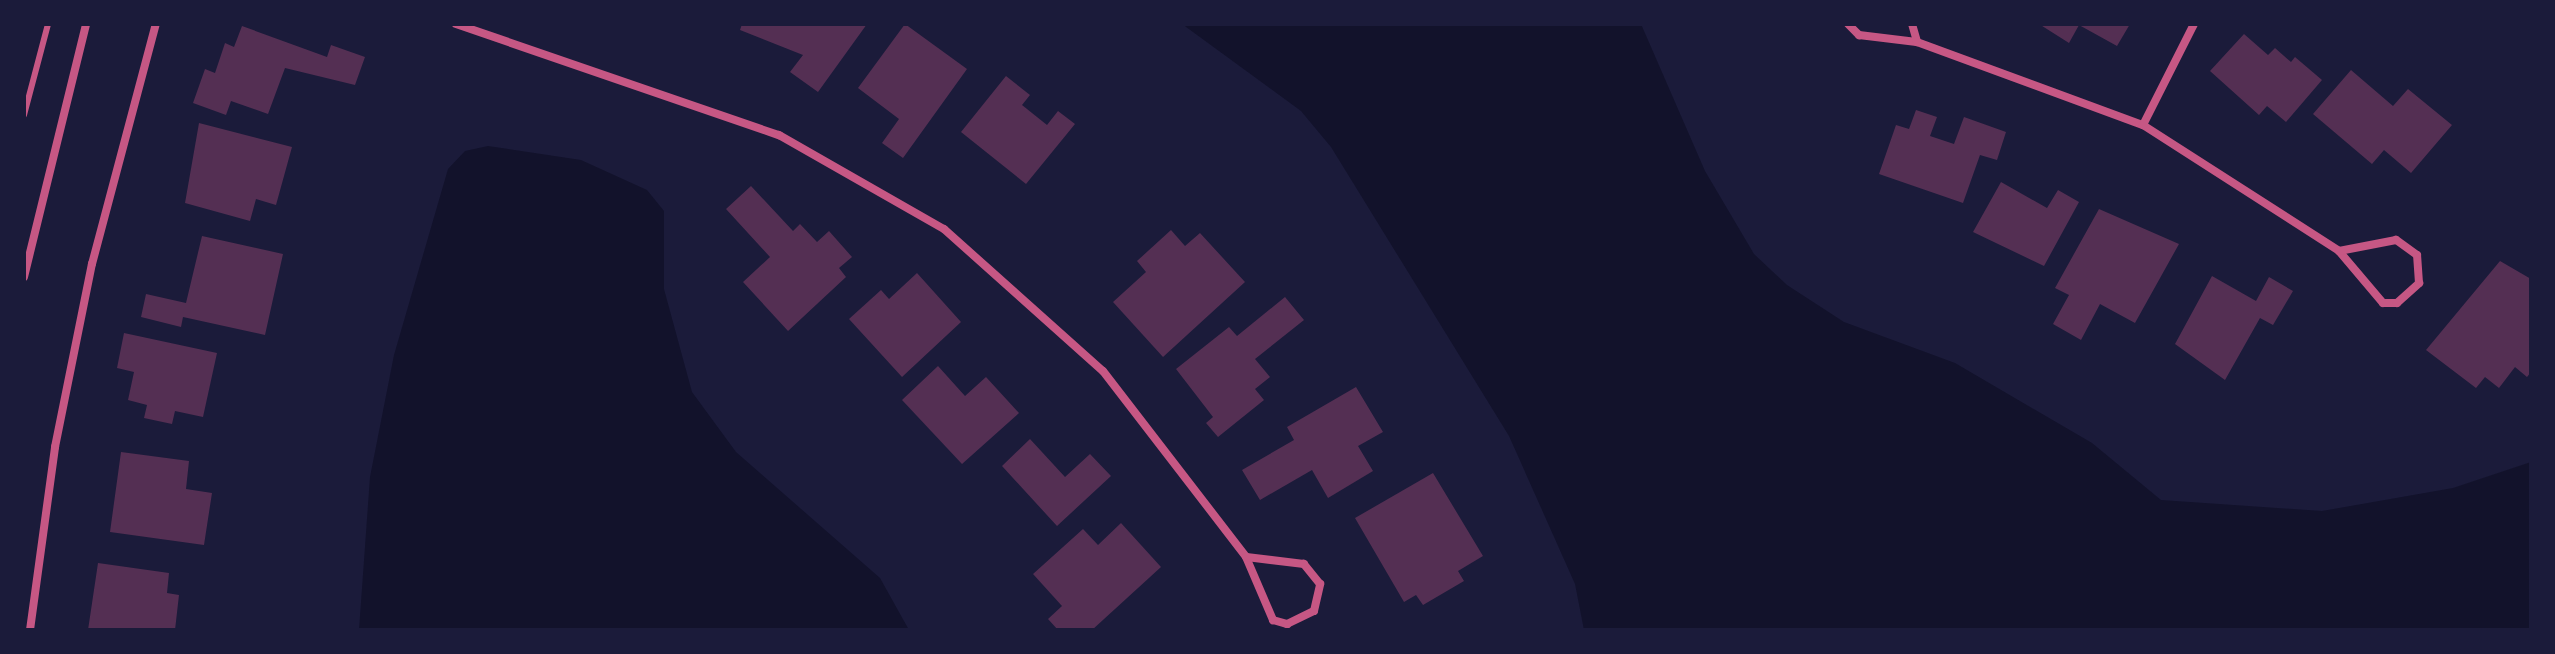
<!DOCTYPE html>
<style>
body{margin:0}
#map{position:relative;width:2555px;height:654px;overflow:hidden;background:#1b1b3a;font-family:"DejaVu Sans",sans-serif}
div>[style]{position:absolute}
.water>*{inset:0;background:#12122b}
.building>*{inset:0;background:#542f53}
.service>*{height:6px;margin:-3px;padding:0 3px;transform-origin:3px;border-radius:3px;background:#c65784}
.minor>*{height:8px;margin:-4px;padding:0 4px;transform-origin:4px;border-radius:4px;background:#c65784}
span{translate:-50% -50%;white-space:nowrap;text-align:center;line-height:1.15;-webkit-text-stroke:8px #1b1b3a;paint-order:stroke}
.frame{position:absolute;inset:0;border:26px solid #1b1b3a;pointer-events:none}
</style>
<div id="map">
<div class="water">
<i style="clip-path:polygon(1182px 24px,1641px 24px,1705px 171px,1754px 254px,1787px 285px,1844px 322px,1955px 363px,2092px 443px,2161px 500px,2322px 511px,2453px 488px,2531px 462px,2531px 630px,1584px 630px,1575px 584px,1509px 436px,1331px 147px,1301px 111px)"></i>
<i style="clip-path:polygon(488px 146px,581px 160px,647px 190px,664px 211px,664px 289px,692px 392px,736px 452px,880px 578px,909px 630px,359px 630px,370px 477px,394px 355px,448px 169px,465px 151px)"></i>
</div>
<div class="building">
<i style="clip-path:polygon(742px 24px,867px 24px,818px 92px,790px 72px,803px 55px,740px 30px)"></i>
<i style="clip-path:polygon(905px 24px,967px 69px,903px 158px,882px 143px,899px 119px,858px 88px)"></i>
<i style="clip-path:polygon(2039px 24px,2130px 24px,2117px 46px,2079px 25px,2069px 43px)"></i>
<i style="clip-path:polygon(242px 26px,327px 57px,331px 45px,365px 57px,355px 85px,285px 68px,268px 114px,231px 101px,226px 115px,193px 103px,205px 69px,215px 73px,225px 43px,234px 47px)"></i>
<i style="clip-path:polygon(2244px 34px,2268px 55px,2275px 48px,2291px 62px,2295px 57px,2322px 80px,2286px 122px,2267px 106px,2259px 115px,2210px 71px)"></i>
<i style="clip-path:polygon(2351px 70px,2393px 106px,2408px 89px,2452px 125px,2411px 173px,2384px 150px,2372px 164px,2313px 114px)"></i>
<i style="clip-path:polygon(1006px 76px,1030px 95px,1022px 105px,1047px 125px,1058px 111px,1075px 124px,1026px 184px,961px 132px)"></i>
<i style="clip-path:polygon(1916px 110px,1937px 117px,1930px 136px,1954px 144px,1964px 117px,2006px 132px,1997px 160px,1980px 155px,1963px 203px,1879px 174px,1896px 125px,1909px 129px)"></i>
<i style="clip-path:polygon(199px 123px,292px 147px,276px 205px,256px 199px,250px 221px,185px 203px)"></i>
<i style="clip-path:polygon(2001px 182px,2047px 208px,2058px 190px,2079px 202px,2044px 266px,1973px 232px)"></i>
<i style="clip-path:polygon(751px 186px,793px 231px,800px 224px,817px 242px,829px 231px,852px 257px,839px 268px,846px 277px,788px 331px,743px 282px,770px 257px,726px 209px)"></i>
<i style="clip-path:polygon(2099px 209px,2179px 244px,2135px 323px,2100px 304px,2081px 340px,2053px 324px,2069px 295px,2055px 288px)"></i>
<i style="clip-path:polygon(1171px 230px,1185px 246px,1200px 233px,1245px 282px,1163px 357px,1113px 302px,1146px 272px,1137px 261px)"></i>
<i style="clip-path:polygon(202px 236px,283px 254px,265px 335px,183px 317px,181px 327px,141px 317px,146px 294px,186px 303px)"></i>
<i style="clip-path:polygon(2500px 261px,2531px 279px,2531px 372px,2527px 377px,2515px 367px,2499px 388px,2485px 377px,2476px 388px,2426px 350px)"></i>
<i style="clip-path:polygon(917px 273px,961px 322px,902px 377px,849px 319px,881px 290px,889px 299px)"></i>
<i style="clip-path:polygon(2212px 276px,2256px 301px,2269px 277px,2293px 291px,2273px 325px,2260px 318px,2225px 380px,2175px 344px)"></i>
<i style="clip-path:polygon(1285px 297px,1304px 320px,1255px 359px,1270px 377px,1255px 389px,1264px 400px,1218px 437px,1206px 423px,1213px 417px,1176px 369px,1229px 327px,1237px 336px)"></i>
<i style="clip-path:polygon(124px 333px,217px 353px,203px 417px,175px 411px,172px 424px,144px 418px,147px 405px,128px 400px,134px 372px,117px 368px)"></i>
<i style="clip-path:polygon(938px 366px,965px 396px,986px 377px,1019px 413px,962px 464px,902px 400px)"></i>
<i style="clip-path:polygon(1356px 387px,1383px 432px,1358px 446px,1373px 471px,1328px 498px,1312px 470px,1260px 500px,1242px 470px,1294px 440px,1287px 427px)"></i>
<i style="clip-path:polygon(1030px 439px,1065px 477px,1090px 454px,1111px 476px,1057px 526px,1002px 466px)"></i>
<i style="clip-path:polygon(121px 452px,189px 461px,186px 489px,212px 493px,204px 545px,110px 532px)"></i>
<i style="clip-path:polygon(1433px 473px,1483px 556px,1458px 571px,1464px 581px,1423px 605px,1416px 595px,1404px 602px,1355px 518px)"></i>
<i style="clip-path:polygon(1121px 523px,1161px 567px,1092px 630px,1058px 630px,1048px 619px,1062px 606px,1033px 574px,1083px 529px,1098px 545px)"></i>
<i style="clip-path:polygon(98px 563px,169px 573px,167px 593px,179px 595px,175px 630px,88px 630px)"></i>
</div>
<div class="service">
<i style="left:24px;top:115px;width:94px;rotate:-75.2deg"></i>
</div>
<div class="minor">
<i style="left:456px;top:24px;width:342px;rotate:19deg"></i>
<i style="left:779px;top:135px;width:190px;rotate:29.7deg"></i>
<i style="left:944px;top:229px;width:213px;rotate:41.8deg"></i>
<i style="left:1103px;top:371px;width:235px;rotate:52.4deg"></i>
<i style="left:1246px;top:557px;width:69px;rotate:66.8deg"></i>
<i style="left:1273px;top:620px;width:15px;rotate:16deg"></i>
<i style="left:1287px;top:624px;width:30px;rotate:-26deg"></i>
<i style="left:1314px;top:611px;width:28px;rotate:-77deg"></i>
<i style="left:1320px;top:584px;width:26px;rotate:-129deg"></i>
<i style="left:1304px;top:564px;width:58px;rotate:-173.1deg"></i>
<i style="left:1848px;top:24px;width:16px;rotate:45deg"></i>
<i style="left:1859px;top:35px;width:58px;rotate:6.9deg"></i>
<i style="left:1917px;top:42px;width:241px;rotate:20.2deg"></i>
<i style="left:2143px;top:125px;width:233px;rotate:32.7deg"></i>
<i style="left:2339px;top:251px;width:68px;rotate:49.8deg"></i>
<i style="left:2383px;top:303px;width:14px"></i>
<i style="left:2397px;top:303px;width:30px;rotate:-42deg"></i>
<i style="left:2419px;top:283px;width:28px;rotate:-94deg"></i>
<i style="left:2417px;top:255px;width:26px;rotate:-144deg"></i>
<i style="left:2396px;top:240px;width:58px;rotate:169.1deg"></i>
<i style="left:1912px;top:24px;width:19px;rotate:74deg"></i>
<i style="left:2143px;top:125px;width:113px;rotate:-63.2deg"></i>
<i style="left:24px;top:277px;width:260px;rotate:-76.2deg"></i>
<i style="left:30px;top:630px;width:185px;rotate:-82.2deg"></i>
<i style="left:55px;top:447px;width:187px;rotate:-78.6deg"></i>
<i style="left:92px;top:264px;width:248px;rotate:-75.1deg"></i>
</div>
<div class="frame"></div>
</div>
